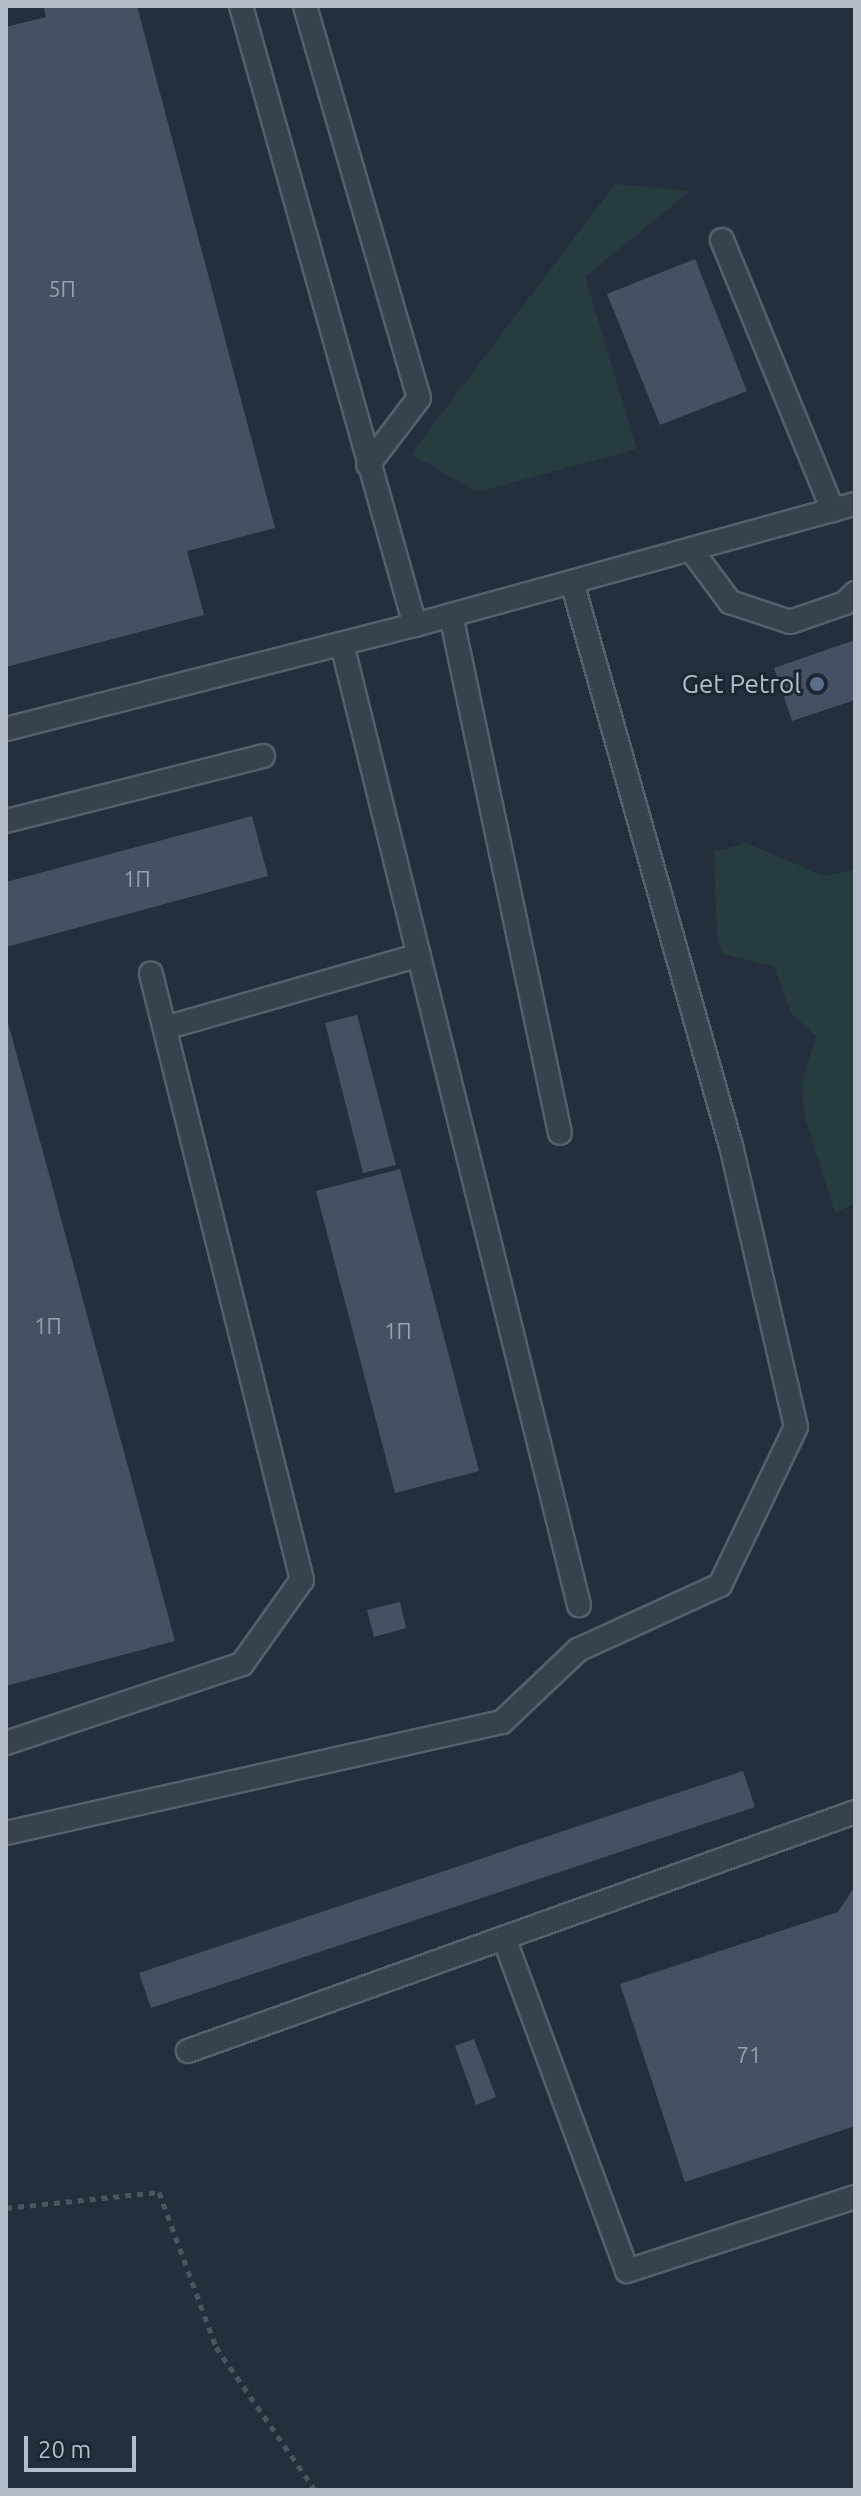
<!DOCTYPE html>
<meta charset="utf-8">
<style>
body{margin:0}
#map{position:relative;width:861px;height:2496px;overflow:hidden;background:#242f3e;font-family:Ubuntu,sans-serif}
div>[style]{position:absolute}
.green>*{inset:0;background:#263c3f}
.building>*{inset:0;background:#455162}
.path>*{height:5px;margin-top:-2.5px;transform-origin:0;background:repeating-linear-gradient(90deg,#44595c 0 6px,transparent 0 12px)}
.roads{filter:drop-shadow(2px 0 #565f6c) drop-shadow(-2px 0 #565f6c) drop-shadow(0 2px #565f6c) drop-shadow(0 -2px #565f6c)}
.lane>*{height:22px;margin:-11px;padding:0 11px;transform-origin:11px;border-radius:11px;background:#38414e}
.dots>*{width:22px;height:22px;translate:-50% -50%;box-sizing:border-box;border:4px solid #1d2633;border-radius:50%}
span{translate:-50% -50%;white-space:nowrap;text-align:center;line-height:1.15;-webkit-text-stroke:6px #1d2633;paint-order:stroke}
.number-label{font-size:22px;color:#98a1af}
.number-label span{-webkit-text-stroke-width:0}
.poi-label{font-size:26px;color:#b4bcc9}
.right{translate:-100% -50%;text-align:right}
.frame{position:absolute;inset:0;border:8px solid #b4bcc9;pointer-events:none}
.scale{position:absolute;left:24px;top:2436px;width:112px;height:36px;box-sizing:border-box;border:4px solid #b4bcc9;border-top:0;padding-left:10px;font-size:24px;line-height:28px;white-space:nowrap;color:#b4bcc9;-webkit-text-stroke:6px #1d2633;paint-order:stroke}
</style>
<div id="map">
<div class="green">
<i style="clip-path:polygon(615px 184px,690px 191px,585px 277px,637px 449px,477px 492px,411px 454px)"></i>
<i style="clip-path:polygon(746px 843px,824px 876px,855px 870px,855px 1203px,835px 1213px,804px 1115px,802px 1082px,816px 1036px,791px 1013px,774px 966px,723px 954px,717px 937px,714px 852px)"></i>
</div>
<div class="building">
<i style="clip-path:polygon(43px 6px,137px 6px,275px 528px,187px 551px,204px 615px,6px 667px,6px 27px,46px 17px)"></i>
<i style="clip-path:polygon(695px 259px,747px 391px,660px 425px,607px 294px)"></i>
<i style="clip-path:polygon(855px 640px,855px 700px,792px 721px,774px 668px)"></i>
<i style="clip-path:polygon(252px 816px,268px 876px,6px 947px,6px 882px)"></i>
<i style="clip-path:polygon(6px 1015px,175px 1641px,6px 1686px)"></i>
<i style="clip-path:polygon(357px 1015px,396px 1165px,363px 1173px,325px 1023px)"></i>
<i style="clip-path:polygon(400px 1169px,479px 1471px,395px 1493px,316px 1191px)"></i>
<i style="clip-path:polygon(400px 1602px,406px 1628px,374px 1637px,367px 1610px)"></i>
<i style="clip-path:polygon(743px 1771px,755px 1807px,151px 2008px,139px 1973px)"></i>
<i style="clip-path:polygon(855px 1886px,855px 2126px,685px 2182px,620px 1984px,838px 1912px)"></i>
<i style="clip-path:polygon(474px 2039px,496px 2097px,476px 2105px,455px 2046px)"></i>
</div>
<div class="path">
<i style="left:6px;top:2208px;width:154px;rotate:-6deg"></i>
<i style="left:159px;top:2192px;width:165px;rotate:69.8deg"></i>
<i style="left:216px;top:2347px;width:174px;rotate:55.3deg"></i>
</div>
<div class="roads">
<div class="lane">
<i style="left:241px;top:6px;width:643px;rotate:74.3deg"></i>
<i style="left:305px;top:6px;width:408px;rotate:73.8deg"></i>
<i style="left:419px;top:398px;width:84px;rotate:127.3deg"></i>
<i style="left:722px;top:240px;width:292px;rotate:67.7deg"></i>
<i style="left:692px;top:551px;width:64px;rotate:53.3deg"></i>
<i style="left:730px;top:602px;width:63px;rotate:18.4deg"></i>
<i style="left:790px;top:622px;width:58px;rotate:-19.1deg"></i>
<i style="left:845px;top:603px;width:14px;rotate:-45deg"></i>
<i style="left:451px;top:615px;width:529px;rotate:78.12deg"></i>
<i style="left:342px;top:644px;width:990px;rotate:76.15deg"></i>
<i style="left:6px;top:729px;width:422px;rotate:-14.3deg"></i>
<i style="left:415px;top:625px;width:456px;rotate:-15.4deg"></i>
<i style="left:6px;top:821px;width:265px;rotate:-14.2deg"></i>
<i style="left:165px;top:1028px;width:264px;rotate:-16deg"></i>
<i style="left:6px;top:1743px;width:249px;rotate:-18.5deg"></i>
<i style="left:242px;top:1664px;width:103px;rotate:-54.5deg"></i>
<i style="left:302px;top:1580px;width:625px;rotate:-103.99deg"></i>
<i style="left:6px;top:1833px;width:508px;rotate:-12.61deg"></i>
<i style="left:502px;top:1722px;width:105px;rotate:-43.5deg"></i>
<i style="left:578px;top:1650px;width:156px;rotate:-24.6deg"></i>
<i style="left:720px;top:1585px;width:175px;rotate:-64.3deg"></i>
<i style="left:796px;top:1427px;width:288px;rotate:-103deg"></i>
<i style="left:731px;top:1146px;width:586px;rotate:-105.74deg"></i>
<i style="left:504px;top:1938px;width:355px;rotate:69.7deg"></i>
<i style="left:627px;top:2271px;width:240px;rotate:-18deg"></i>
<i style="left:188px;top:2051px;width:709px;rotate:-19.71deg"></i>
</div>
</div>
<div class="dots">
<i style="left:817px;top:684px;background:#5c6f8a"></i>
</div>
<div class="number-label">
<span style="left:62px;top:289px">5П</span>
<span style="left:137px;top:879px">1П</span>
<span style="left:48px;top:1326px">1П</span>
<span style="left:398px;top:1331px">1П</span>
<span style="left:749px;top:2055px">71</span>
</div>
<div class="poi-label">
<span class="right" style="left:801px;top:684px">Get Petrol</span>
</div>
<div class="frame"></div>
<div class="scale">20 m</div>
</div>
